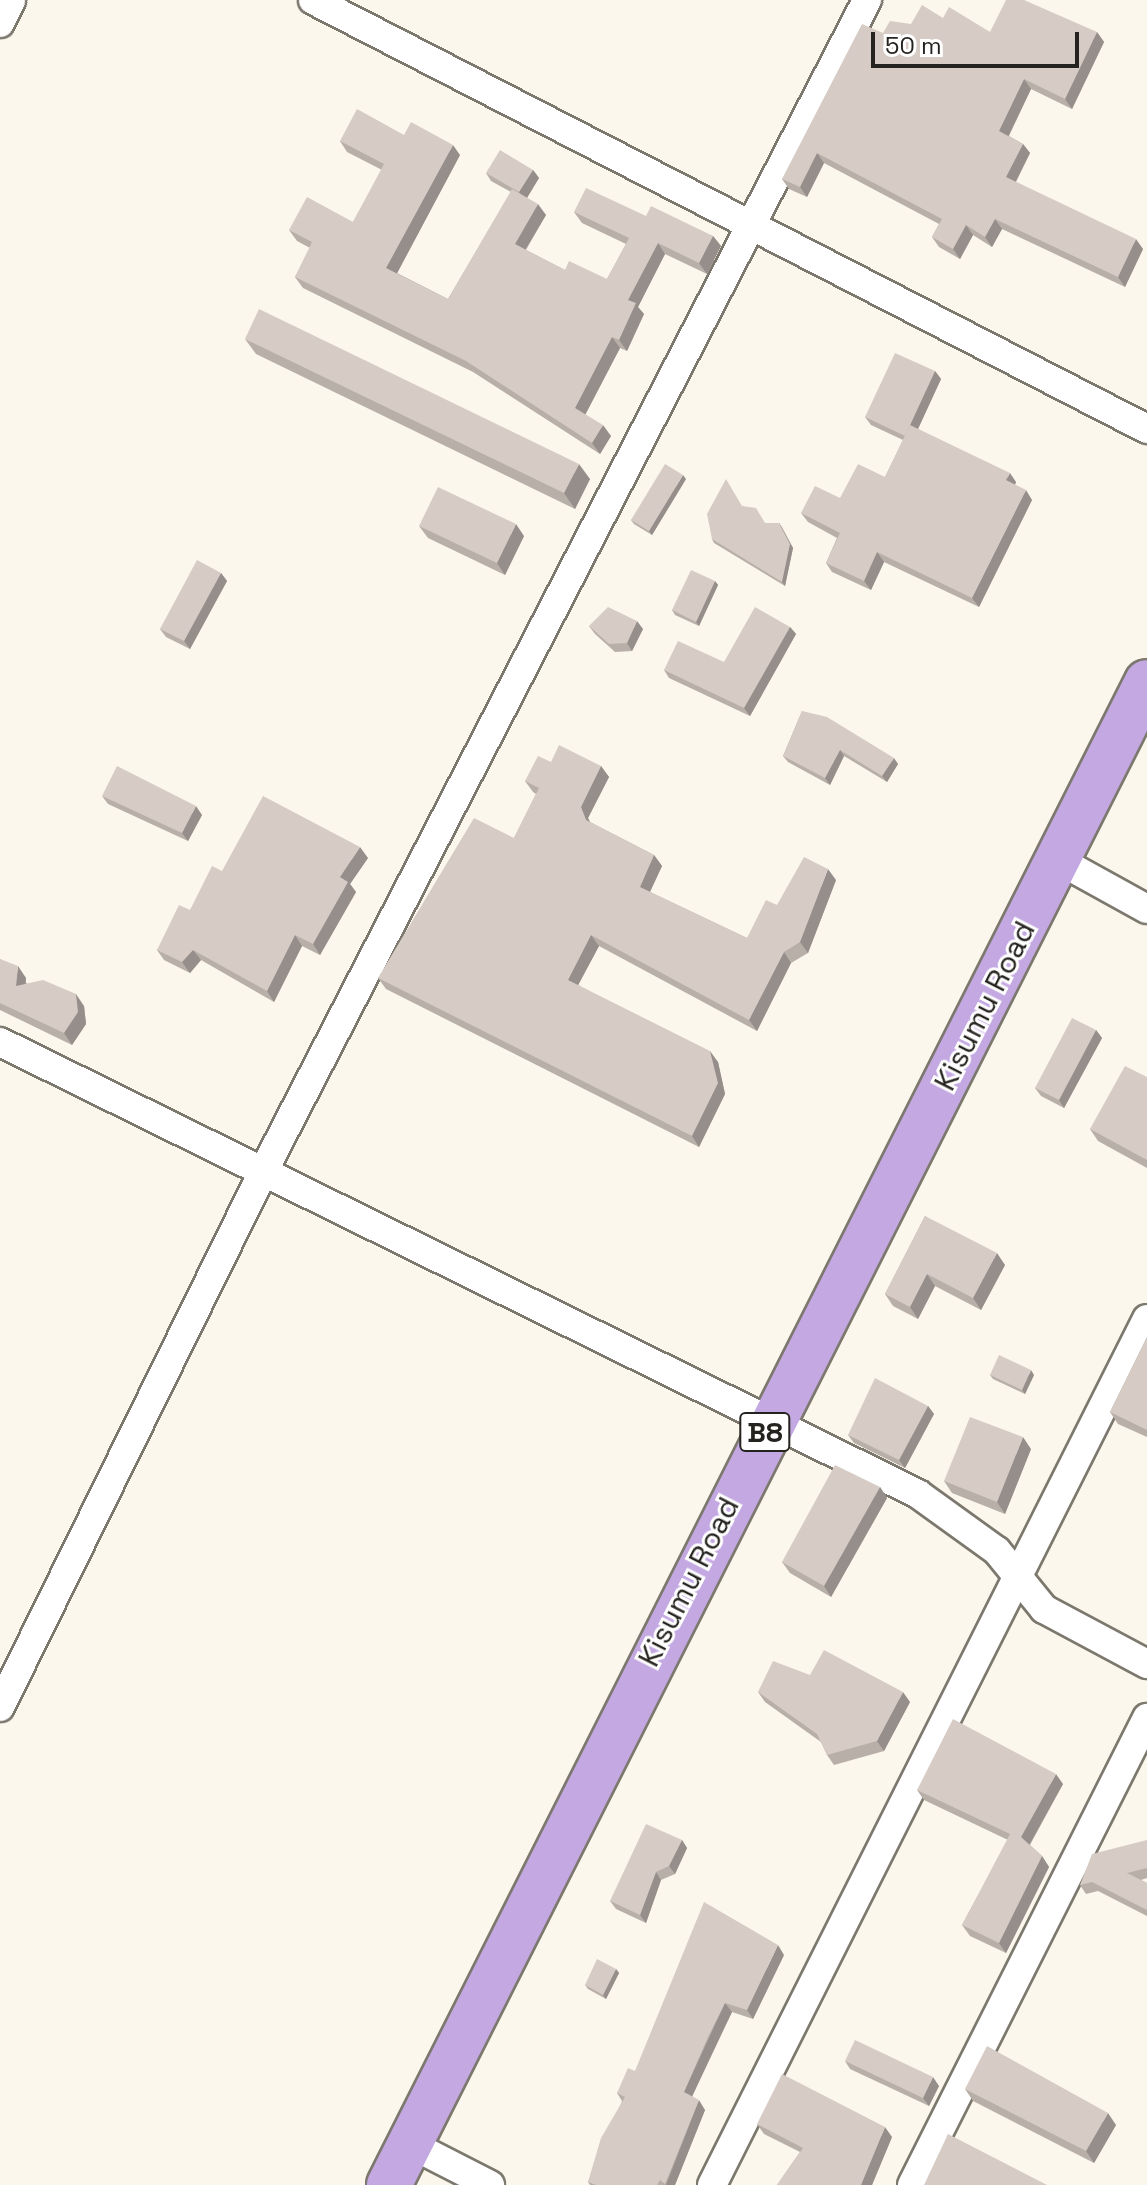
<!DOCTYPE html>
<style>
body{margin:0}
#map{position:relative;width:1147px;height:2185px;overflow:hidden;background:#fbf7ec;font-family:"Space Grotesk",sans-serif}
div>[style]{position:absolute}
.roads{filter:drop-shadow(2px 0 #7c786e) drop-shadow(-2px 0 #7c786e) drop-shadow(0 2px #7c786e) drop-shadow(0 -2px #7c786e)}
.minor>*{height:28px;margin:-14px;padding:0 14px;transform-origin:14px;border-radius:14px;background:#fff}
.trunk>*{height:44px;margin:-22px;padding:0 22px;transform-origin:22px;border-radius:22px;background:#c3a8e2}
.wall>*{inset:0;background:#b8afa9}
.shaded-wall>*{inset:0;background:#968e8a}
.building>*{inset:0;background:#d6cbc5}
span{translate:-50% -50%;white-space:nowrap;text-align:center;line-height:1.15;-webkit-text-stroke:6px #fff;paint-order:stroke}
.shield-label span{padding:2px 6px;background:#fff;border:2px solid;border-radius:6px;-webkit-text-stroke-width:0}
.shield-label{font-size:28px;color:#25231f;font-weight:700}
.street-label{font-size:30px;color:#25231f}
.scale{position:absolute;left:871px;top:32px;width:208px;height:36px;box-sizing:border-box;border:4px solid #25231f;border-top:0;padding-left:10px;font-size:24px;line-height:28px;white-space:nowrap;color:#25231f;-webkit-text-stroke:6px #fff;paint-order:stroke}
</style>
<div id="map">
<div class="roads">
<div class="minor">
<i style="left:313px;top:0;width:938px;rotate:27.22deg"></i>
<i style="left:0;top:23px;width:25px;rotate:-64deg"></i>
<i style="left:1060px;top:861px;width:99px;rotate:28.9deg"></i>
<i style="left:0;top:1042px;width:1023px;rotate:26.21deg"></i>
<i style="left:918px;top:1494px;width:97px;rotate:35.8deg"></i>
<i style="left:997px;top:1551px;width:75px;rotate:51deg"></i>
<i style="left:1044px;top:1609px;width:117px;rotate:28.1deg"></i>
<i style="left:0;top:1707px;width:601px;rotate:-63.82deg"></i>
<i style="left:265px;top:1168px;width:1314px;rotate:-62.73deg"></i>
<i style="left:410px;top:2144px;width:90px;rotate:27.1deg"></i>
<i style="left:712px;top:2185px;width:969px;rotate:-63.33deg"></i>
<i style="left:912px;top:2185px;width:523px;rotate:-63.29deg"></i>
</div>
<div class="trunk">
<i style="left:389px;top:2185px;width:1683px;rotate:-63.24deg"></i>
</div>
</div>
<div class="wall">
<i style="clip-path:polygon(943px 18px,990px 32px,1097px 32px,1104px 42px,1072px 109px,1031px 89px,1009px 136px,1023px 144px,1030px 153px,1016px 182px,1143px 249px,1125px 287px,1002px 229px,992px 247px,973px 235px,960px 259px,939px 247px,932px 237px,939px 224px,824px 163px,807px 197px,789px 189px,782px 179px,883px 33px,911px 24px)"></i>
<i style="clip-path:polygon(404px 135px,460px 155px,397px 273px,448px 299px,511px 192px,491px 181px,486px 173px,533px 170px,539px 178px,527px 198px,546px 215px,526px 250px,565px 270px,607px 279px,626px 244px,582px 223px,574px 212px,646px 216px,713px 236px,721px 246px,707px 274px,665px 254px,638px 307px,644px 314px,627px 351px,620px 348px,585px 415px,611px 436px,600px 454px,473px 372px,303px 288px,295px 277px,310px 248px,297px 241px,289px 230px,353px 222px,382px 170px,347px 152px,340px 141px)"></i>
<i style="clip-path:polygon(245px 339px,590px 479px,575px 509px,256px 354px)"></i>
<i style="clip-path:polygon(935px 371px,941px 379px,918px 429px,1016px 482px,1015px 485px,1032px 500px,979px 607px,884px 562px,871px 590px,832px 572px,826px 563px,837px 538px,808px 522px,801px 513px,840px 498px,885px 477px,903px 440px,871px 425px,865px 417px)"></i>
<i style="clip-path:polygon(686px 479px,652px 535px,634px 524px,631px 520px)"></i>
<i style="clip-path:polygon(743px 506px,765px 523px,779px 523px,782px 527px,793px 548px,785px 586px,714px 543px,712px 539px)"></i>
<i style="clip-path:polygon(419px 526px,524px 536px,505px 575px,428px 538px)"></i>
<i style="clip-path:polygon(221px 573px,227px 581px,190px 649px,166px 637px,160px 629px)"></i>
<i style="clip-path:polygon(715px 581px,718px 585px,699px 626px,675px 615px,672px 610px)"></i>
<i style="clip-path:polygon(589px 626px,643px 629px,632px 651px,615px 652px,595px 634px)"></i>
<i style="clip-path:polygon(790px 627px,796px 634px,750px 716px,669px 678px,664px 670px,724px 662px)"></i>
<i style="clip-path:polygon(802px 711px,898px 764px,887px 782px,844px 756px,830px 785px,788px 762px,783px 756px)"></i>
<i style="clip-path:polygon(551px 762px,601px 766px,609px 777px,588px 818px,590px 822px,654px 855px,662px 866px,650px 892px,747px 938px,777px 905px,836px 880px,808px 953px,791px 963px,757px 1031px,599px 946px,578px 985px,718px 1062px,725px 1094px,699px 1147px,386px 989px,378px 978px,514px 838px,536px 794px,533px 792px,525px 781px)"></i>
<i style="clip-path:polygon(102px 796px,202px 815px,188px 841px,108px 804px)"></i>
<i style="clip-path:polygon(368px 858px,350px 884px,356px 892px,320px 955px,302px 946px,274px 1002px,201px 960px,190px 973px,164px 960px,157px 950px,222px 871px)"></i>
<i style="clip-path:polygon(0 959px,26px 978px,26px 983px,84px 1006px,86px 1024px,72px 1045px,0 1010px)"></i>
<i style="clip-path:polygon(1096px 1030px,1102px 1038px,1064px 1108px,1041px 1096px,1035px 1088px)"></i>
<i style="clip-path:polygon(1147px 1077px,1147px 1168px,1098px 1141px,1090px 1129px)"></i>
<i style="clip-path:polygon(925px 1216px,1005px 1265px,981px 1310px,935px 1286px,918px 1319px,893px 1306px,885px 1294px)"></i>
<i style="clip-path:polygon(1147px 1337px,1147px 1437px,1118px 1424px,1110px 1412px)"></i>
<i style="clip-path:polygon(990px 1375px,1034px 1375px,1025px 1394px,993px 1379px)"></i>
<i style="clip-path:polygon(928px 1406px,934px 1414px,905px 1468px,854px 1443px,848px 1435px)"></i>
<i style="clip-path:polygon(1031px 1449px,1005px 1514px,952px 1493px,944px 1481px)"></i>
<i style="clip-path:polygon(880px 1487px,887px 1498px,831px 1597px,790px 1573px,782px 1562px)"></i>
<i style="clip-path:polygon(810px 1675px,910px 1702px,884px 1751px,834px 1765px,827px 1755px,821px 1742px,765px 1702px,758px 1692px)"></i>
<i style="clip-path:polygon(1063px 1784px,1030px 1845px,1042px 1856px,1049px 1867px,1006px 1953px,970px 1936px,962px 1925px,1008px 1840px,924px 1800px,917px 1790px)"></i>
<i style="clip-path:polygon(682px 1840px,687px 1848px,675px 1874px,661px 1880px,646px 1923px,616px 1909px,610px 1901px)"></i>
<i style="clip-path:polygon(1147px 1840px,1147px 1878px,1141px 1880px,1147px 1883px,1147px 1916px,1098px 1891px,1086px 1894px,1080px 1885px)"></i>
<i style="clip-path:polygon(784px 1955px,753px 2019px,732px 2012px,715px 2046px,692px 2096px,705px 2110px,675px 2185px,590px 2185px,588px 2182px,622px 2101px,617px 2093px,635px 2071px)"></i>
<i style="clip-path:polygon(616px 1969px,619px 1973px,606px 1999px,588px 1989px,585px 1985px)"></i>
<i style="clip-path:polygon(845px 2061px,939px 2086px,929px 2106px,850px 2069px)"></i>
<i style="clip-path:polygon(965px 2089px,1116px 2125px,1094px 2163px,973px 2101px)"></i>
<i style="clip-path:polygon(757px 2124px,892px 2137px,872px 2185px,777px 2185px,800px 2152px,764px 2134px)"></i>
</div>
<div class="shaded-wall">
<i style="clip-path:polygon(1097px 32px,1104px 42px,1072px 109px,1065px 99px)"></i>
<i style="clip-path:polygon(1024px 79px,1031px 89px,1006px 141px,999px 131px)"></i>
<i style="clip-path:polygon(1023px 144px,1030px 153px,1013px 187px,1006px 177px)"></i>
<i style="clip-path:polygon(453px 145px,460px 155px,394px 279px,386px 268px)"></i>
<i style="clip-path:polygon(817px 153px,824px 163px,807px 197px,800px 187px)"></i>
<i style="clip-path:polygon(533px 170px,539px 178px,525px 201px,519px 192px)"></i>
<i style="clip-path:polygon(538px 204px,546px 215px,522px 255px,515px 244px)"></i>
<i style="clip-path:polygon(995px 219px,1002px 229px,992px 247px,985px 237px)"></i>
<i style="clip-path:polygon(966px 225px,973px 235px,960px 259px,953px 249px)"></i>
<i style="clip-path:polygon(713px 236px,721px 246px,707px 274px,699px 263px)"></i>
<i style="clip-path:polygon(1136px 239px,1143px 249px,1125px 287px,1118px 277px)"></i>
<i style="clip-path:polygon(658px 243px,665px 254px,638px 307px,644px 314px,627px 351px,619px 340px,628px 300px)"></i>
<i style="clip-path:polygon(612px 337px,620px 348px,583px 419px,575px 408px)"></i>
<i style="clip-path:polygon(935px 371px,941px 379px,911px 444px,905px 436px)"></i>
<i style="clip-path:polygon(603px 425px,611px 436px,600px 454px,592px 443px)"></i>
<i style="clip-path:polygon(579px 464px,590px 479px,575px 509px,564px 493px)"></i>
<i style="clip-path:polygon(1010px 473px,1016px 482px,1013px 489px,1006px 480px)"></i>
<i style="clip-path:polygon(683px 475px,686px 479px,652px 535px,649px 531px)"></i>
<i style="clip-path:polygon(1026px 490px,1032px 500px,979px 607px,972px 598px)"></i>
<i style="clip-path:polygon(779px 523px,793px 548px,785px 586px,782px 582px)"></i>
<i style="clip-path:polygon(516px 524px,524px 536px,505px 575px,497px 563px)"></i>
<i style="clip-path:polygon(877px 552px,884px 562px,871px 590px,864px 581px)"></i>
<i style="clip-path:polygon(221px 573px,227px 581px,190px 649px,184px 641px)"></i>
<i style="clip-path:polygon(715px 581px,718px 585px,699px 626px,696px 622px)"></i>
<i style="clip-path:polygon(637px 621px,643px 629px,632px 651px,627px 643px)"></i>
<i style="clip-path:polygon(790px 627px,796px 634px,750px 716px,744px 708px)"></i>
<i style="clip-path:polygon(840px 750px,844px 756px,830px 785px,825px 778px)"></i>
<i style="clip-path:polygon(894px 758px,898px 764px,887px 782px,882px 776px)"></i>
<i style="clip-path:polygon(601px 766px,609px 777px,588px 818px,594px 831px,586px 820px,581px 807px)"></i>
<i style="clip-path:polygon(196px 806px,202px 815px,188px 841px,182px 833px)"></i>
<i style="clip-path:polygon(360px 847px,368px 858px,350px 884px,356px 892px,320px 955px,313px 944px,340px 877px)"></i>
<i style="clip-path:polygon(654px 855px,662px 866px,647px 898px,640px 887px)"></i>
<i style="clip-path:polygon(828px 869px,836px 880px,808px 953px,800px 942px)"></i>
<i style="clip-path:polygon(295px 935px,302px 946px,274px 1002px,267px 991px)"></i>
<i style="clip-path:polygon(591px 935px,599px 946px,575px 991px,568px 980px)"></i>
<i style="clip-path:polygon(193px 950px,201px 960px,190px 973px,182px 962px)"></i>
<i style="clip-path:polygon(784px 952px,791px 963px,757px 1031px,749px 1020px)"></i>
<i style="clip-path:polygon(18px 966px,26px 978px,24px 998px,16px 986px)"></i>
<i style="clip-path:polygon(76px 994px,84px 1006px,86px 1024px,72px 1045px,64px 1033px)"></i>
<i style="clip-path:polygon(1096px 1030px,1102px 1038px,1064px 1108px,1059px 1100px)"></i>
<i style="clip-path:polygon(710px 1051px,718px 1062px,725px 1094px,699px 1147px,692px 1136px)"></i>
<i style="clip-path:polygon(997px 1253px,1005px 1265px,981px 1310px,973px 1298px)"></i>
<i style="clip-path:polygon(927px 1274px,935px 1286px,918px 1319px,910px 1307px)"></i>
<i style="clip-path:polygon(1031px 1370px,1034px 1375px,1025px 1394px,1022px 1390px)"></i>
<i style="clip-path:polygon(928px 1406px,934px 1414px,905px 1468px,899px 1460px)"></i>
<i style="clip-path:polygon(1023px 1437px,1031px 1449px,1005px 1514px,997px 1502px)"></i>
<i style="clip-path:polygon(880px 1487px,887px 1498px,831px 1597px,824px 1586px)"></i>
<i style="clip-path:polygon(903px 1692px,910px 1702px,884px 1751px,877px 1741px)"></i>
<i style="clip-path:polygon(1056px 1774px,1063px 1784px,1028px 1847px,1021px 1837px)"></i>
<i style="clip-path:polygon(682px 1840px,687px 1848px,675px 1874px,669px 1866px)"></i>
<i style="clip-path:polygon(1042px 1856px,1049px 1867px,1006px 1953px,999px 1943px)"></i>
<i style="clip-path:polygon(656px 1872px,661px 1880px,646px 1923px,640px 1915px)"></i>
<i style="clip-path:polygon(778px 1945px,784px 1955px,753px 2019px,747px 2010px)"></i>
<i style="clip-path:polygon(616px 1969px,619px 1973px,606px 1999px,603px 1995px)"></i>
<i style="clip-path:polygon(725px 2003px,732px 2012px,690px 2101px,684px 2092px)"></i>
<i style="clip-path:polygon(933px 2077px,939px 2086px,929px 2106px,923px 2098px)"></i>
<i style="clip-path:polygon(699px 2100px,705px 2110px,675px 2185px,666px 2185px)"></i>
<i style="clip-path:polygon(1108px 2113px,1116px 2125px,1094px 2163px,1086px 2151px)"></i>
<i style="clip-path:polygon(885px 2127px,892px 2137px,872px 2185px,861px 2185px)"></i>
</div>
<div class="building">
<i style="clip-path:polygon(1006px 0,1024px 0,1097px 32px,1065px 99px,1024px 79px,999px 131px,1023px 144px,1006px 177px,1136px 239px,1118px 277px,995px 219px,985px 237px,966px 225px,953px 249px,932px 237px,942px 219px,817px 153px,800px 187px,782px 179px,862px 24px,883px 33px,890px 21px,911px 24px,922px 5px,943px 18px,949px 7px,990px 32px)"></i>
<i style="clip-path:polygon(357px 109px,404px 135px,411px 122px,453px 145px,386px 268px,448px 299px,512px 189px,538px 204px,515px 244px,565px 270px,569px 261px,607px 279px,629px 238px,574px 212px,586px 188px,646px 216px,651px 206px,713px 236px,699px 263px,658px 243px,628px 300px,636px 303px,619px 340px,612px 337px,575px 408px,603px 425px,592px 443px,466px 361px,295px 277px,312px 242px,289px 230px,307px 197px,353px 222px,384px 164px,340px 141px)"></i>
<i style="clip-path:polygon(500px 150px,533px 170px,519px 192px,486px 173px)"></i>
<i style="clip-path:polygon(259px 309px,579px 464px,564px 493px,245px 339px)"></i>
<i style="clip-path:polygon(895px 353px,935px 371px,905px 436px,865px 417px)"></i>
<i style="clip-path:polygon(910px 425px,1010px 473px,1006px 480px,1026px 490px,972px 598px,877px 552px,864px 581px,826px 563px,840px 533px,801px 513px,815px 486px,840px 498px,858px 464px,885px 477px)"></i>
<i style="clip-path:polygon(665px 464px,683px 475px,649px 531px,631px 520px)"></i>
<i style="clip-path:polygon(726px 479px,742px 506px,756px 508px,765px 523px,779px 523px,790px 544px,782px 582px,712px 539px,707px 514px)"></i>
<i style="clip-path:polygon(438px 487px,516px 524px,497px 563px,419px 526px)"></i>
<i style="clip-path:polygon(197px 560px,221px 573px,184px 641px,160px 629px)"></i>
<i style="clip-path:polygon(691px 570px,715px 581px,696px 622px,672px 610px)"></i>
<i style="clip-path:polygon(608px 607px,637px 621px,627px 643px,609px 644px,589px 626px)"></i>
<i style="clip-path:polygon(755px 607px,790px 627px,744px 708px,664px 670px,678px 641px,724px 662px)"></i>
<i style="clip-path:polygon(802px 711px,827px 717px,894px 758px,882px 776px,840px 750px,825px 778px,783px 756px)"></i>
<i style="clip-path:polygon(559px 745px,601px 766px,581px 807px,586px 820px,654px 855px,640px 887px,747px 938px,766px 900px,777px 905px,804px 857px,828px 869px,800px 942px,784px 952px,749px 1020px,591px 935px,568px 980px,710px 1051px,718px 1083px,692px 1136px,378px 978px,474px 818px,514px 838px,539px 788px,525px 781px,538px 756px,551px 762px)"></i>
<i style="clip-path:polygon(117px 766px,196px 806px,182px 833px,102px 796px)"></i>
<i style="clip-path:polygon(263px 796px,360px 847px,340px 877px,348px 882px,313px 944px,295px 935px,267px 991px,193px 950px,182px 962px,157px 950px,179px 905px,190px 910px,212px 866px,222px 871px)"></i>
<i style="clip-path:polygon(0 959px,18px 966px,16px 986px,43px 980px,76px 994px,78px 1012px,64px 1033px,0 1003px)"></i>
<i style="clip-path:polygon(1072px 1018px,1096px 1030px,1059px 1100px,1035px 1088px)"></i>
<i style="clip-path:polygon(1125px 1066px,1147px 1077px,1147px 1160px,1090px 1129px)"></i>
<i style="clip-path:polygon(925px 1216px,997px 1253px,973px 1298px,927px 1274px,910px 1307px,885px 1294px)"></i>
<i style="clip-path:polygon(1147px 1337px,1147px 1430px,1110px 1412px)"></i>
<i style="clip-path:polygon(999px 1355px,1031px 1370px,1022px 1390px,990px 1375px)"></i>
<i style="clip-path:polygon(875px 1378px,928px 1406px,899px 1460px,848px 1435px)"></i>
<i style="clip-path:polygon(970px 1417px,1023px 1437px,997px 1502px,944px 1481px)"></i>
<i style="clip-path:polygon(835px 1465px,880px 1487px,824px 1586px,782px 1562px)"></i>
<i style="clip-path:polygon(824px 1650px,903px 1692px,877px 1741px,827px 1755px,817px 1734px,758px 1692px,773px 1661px,810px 1675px)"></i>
<i style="clip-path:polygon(953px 1719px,1056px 1774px,1021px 1837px,1042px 1856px,999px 1943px,962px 1925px,1010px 1834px,917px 1790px)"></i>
<i style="clip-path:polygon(646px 1824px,682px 1840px,669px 1866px,656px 1872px,640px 1915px,610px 1901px)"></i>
<i style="clip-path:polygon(1147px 1840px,1147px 1868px,1127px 1873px,1147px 1883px,1147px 1910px,1092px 1882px,1080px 1885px,1092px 1854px)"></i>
<i style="clip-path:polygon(704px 1902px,778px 1945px,747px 2010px,725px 2003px,708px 2037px,684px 2092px,699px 2100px,665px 2184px,660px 2180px,657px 2185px,596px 2185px,588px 2182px,601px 2138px,625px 2097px,617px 2093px,628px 2068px,635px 2071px)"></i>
<i style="clip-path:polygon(597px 1959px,616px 1969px,603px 1995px,585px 1985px)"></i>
<i style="clip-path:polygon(855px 2040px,933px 2077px,923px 2098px,845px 2061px)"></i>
<i style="clip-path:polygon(987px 2046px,1108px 2113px,1086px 2151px,965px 2089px)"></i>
<i style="clip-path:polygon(782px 2074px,885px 2127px,861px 2185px,777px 2185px,803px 2148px,757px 2124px)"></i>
<i style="clip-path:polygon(948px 2134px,1047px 2185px,924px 2185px)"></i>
</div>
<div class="shield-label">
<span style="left:765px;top:1432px">B8</span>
</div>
<div class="street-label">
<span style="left:985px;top:1006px;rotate:-63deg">Kisumu Road</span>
<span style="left:689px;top:1582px;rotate:-63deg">Kisumu Road</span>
</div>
<div class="scale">50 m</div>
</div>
